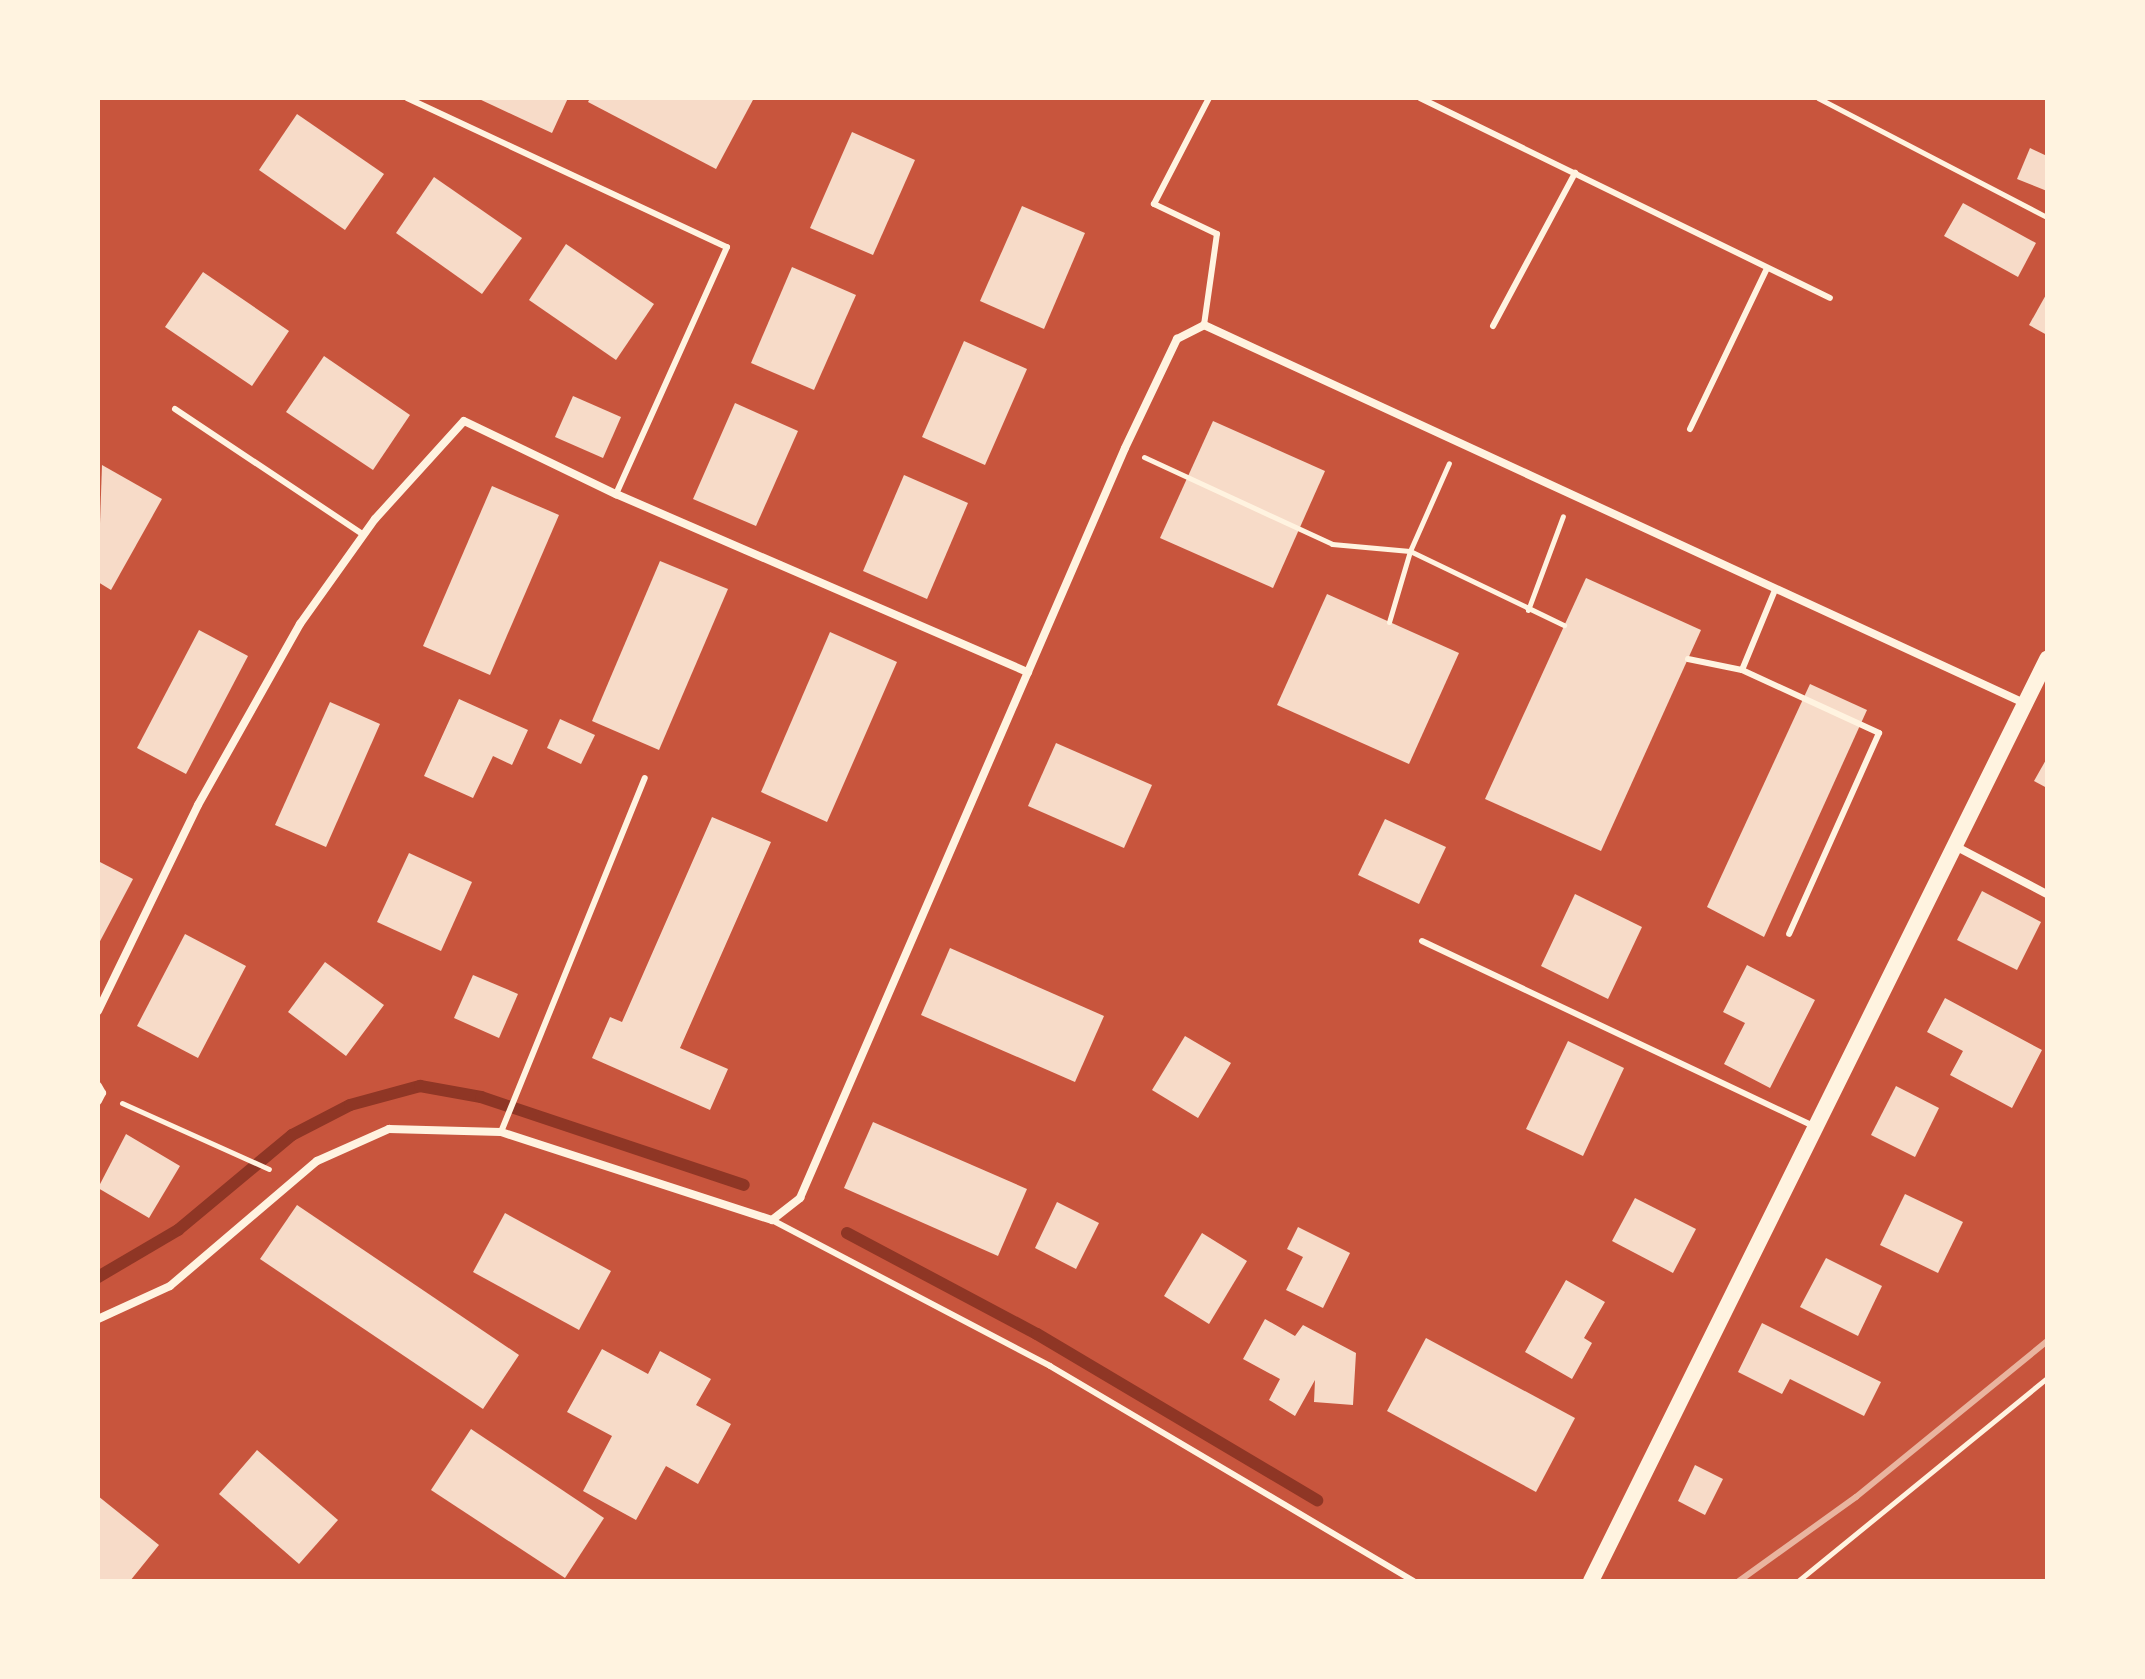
<!DOCTYPE html>
<style>
body{margin:0}
#map{position:relative;width:2145px;height:1679px;overflow:hidden;background:#c8553d;font-family:Raleway,sans-serif}
div>[style]{position:absolute}
.stream>*{height:12px;margin:-6px;padding:0 6px;transform-origin:6px;border-radius:6px;background:#8f3625}
.building>*{inset:0;background:#f7dbc8}
.path>*{height:5px;margin:-2.5px;padding:0 2.5px;transform-origin:2.5px;border-radius:2.5px;background:#fff3e0}
.service>*{height:6px;margin:-3px;padding:0 3px;transform-origin:3px;border-radius:3px;background:#fff3e0}
.minor>*{height:8px;margin:-4px;padding:0 4px;transform-origin:4px;border-radius:4px;background:#fff3e0}
.secondary>*{height:16px;margin:-8px;padding:0 8px;transform-origin:8px;border-radius:8px;background:#fff3e0}
.rail>*{height:6px;margin:-3px;padding:0 3px;transform-origin:3px;border-radius:3px;background:#e9b49f}
span{translate:-50% -50%;white-space:nowrap;text-align:center;line-height:1.15;-webkit-text-stroke:8px #fff3e0;paint-order:stroke}
.frame{position:absolute;inset:0;border:100px solid #fff3e0;pointer-events:none}
</style>
<div id="map">
<div class="stream">
<i style="left:847px;top:1233px;width:215px;rotate:28deg"></i>
<i style="left:1037px;top:1334px;width:326px;rotate:30.7deg"></i>
<i style="left:98px;top:1277px;width:93px;rotate:-30.4deg"></i>
<i style="left:178px;top:1230px;width:148px;rotate:-39.8deg"></i>
<i style="left:292px;top:1135px;width:65px;rotate:-27.3deg"></i>
<i style="left:350px;top:1105px;width:73px;rotate:-15.2deg"></i>
<i style="left:420px;top:1086px;width:62px;rotate:10.2deg"></i>
<i style="left:481px;top:1097px;width:277px;rotate:18.5deg"></i>
</div>
<div class="building">
<i style="clip-path:polygon(477px 98px,568px 98px,552px 133px)"></i>
<i style="clip-path:polygon(590px 98px,754px 98px,716px 169px,588px 102px)"></i>
<i style="clip-path:polygon(297px 114px,384px 174px,345px 230px,259px 170px)"></i>
<i style="clip-path:polygon(852px 132px,915px 160px,873px 255px,810px 228px)"></i>
<i style="clip-path:polygon(2030px 148px,2047px 156px,2047px 191px,2017px 179px)"></i>
<i style="clip-path:polygon(434px 177px,522px 238px,482px 294px,396px 233px)"></i>
<i style="clip-path:polygon(1963px 203px,2036px 243px,2018px 277px,1944px 236px)"></i>
<i style="clip-path:polygon(1022px 206px,1085px 233px,1044px 329px,980px 301px)"></i>
<i style="clip-path:polygon(566px 244px,654px 304px,616px 360px,529px 300px)"></i>
<i style="clip-path:polygon(792px 267px,856px 295px,814px 390px,751px 363px)"></i>
<i style="clip-path:polygon(203px 272px,289px 331px,252px 386px,165px 327px)"></i>
<i style="clip-path:polygon(2047px 293px,2047px 335px,2029px 325px)"></i>
<i style="clip-path:polygon(964px 341px,1027px 369px,985px 465px,922px 437px)"></i>
<i style="clip-path:polygon(324px 356px,410px 415px,373px 470px,286px 412px)"></i>
<i style="clip-path:polygon(573px 396px,621px 417px,603px 458px,555px 437px)"></i>
<i style="clip-path:polygon(735px 403px,798px 431px,756px 526px,693px 499px)"></i>
<i style="clip-path:polygon(1213px 421px,1325px 471px,1273px 588px,1160px 538px)"></i>
<i style="clip-path:polygon(102px 465px,162px 499px,111px 590px,98px 582px)"></i>
<i style="clip-path:polygon(904px 475px,968px 503px,927px 599px,863px 571px)"></i>
<i style="clip-path:polygon(492px 486px,559px 515px,490px 675px,423px 646px)"></i>
<i style="clip-path:polygon(660px 561px,728px 589px,659px 750px,592px 721px)"></i>
<i style="clip-path:polygon(1586px 578px,1701px 630px,1601px 851px,1485px 799px)"></i>
<i style="clip-path:polygon(1327px 594px,1459px 653px,1409px 764px,1277px 705px)"></i>
<i style="clip-path:polygon(199px 630px,248px 656px,186px 774px,137px 748px)"></i>
<i style="clip-path:polygon(830px 632px,897px 662px,827px 822px,761px 792px)"></i>
<i style="clip-path:polygon(1810px 684px,1867px 710px,1764px 937px,1707px 907px)"></i>
<i style="clip-path:polygon(459px 699px,528px 730px,512px 765px,493px 756px,473px 798px,424px 776px)"></i>
<i style="clip-path:polygon(330px 702px,380px 724px,326px 847px,275px 825px)"></i>
<i style="clip-path:polygon(560px 719px,595px 735px,581px 764px,547px 748px)"></i>
<i style="clip-path:polygon(1056px 743px,1152px 785px,1124px 848px,1028px 806px)"></i>
<i style="clip-path:polygon(2047px 758px,2047px 788px,2034px 781px)"></i>
<i style="clip-path:polygon(712px 817px,771px 842px,680px 1048px,728px 1069px,710px 1110px,592px 1058px,610px 1017px,622px 1022px)"></i>
<i style="clip-path:polygon(1385px 819px,1446px 847px,1419px 904px,1358px 875px)"></i>
<i style="clip-path:polygon(409px 853px,472px 882px,441px 951px,377px 922px)"></i>
<i style="clip-path:polygon(98px 861px,133px 879px,98px 945px)"></i>
<i style="clip-path:polygon(1982px 891px,2041px 922px,2017px 970px,1957px 940px)"></i>
<i style="clip-path:polygon(1575px 894px,1642px 927px,1608px 999px,1541px 966px)"></i>
<i style="clip-path:polygon(185px 934px,246px 966px,198px 1058px,137px 1026px)"></i>
<i style="clip-path:polygon(950px 948px,1104px 1016px,1075px 1082px,921px 1015px)"></i>
<i style="clip-path:polygon(325px 962px,384px 1005px,346px 1056px,288px 1012px)"></i>
<i style="clip-path:polygon(1747px 965px,1815px 1000px,1770px 1088px,1724px 1064px,1745px 1023px,1723px 1012px)"></i>
<i style="clip-path:polygon(473px 975px,518px 994px,499px 1038px,454px 1018px)"></i>
<i style="clip-path:polygon(1945px 998px,2042px 1050px,2012px 1108px,1950px 1075px,1963px 1051px,1927px 1032px)"></i>
<i style="clip-path:polygon(1185px 1036px,1231px 1063px,1198px 1118px,1152px 1090px)"></i>
<i style="clip-path:polygon(1568px 1041px,1624px 1068px,1583px 1156px,1526px 1129px)"></i>
<i style="clip-path:polygon(1896px 1086px,1939px 1108px,1915px 1157px,1871px 1135px)"></i>
<i style="clip-path:polygon(873px 1122px,1027px 1189px,998px 1256px,844px 1188px)"></i>
<i style="clip-path:polygon(126px 1134px,180px 1166px,149px 1218px,98px 1188px)"></i>
<i style="clip-path:polygon(1905px 1194px,1963px 1222px,1938px 1273px,1880px 1245px)"></i>
<i style="clip-path:polygon(1635px 1198px,1696px 1229px,1673px 1273px,1612px 1241px)"></i>
<i style="clip-path:polygon(1057px 1202px,1099px 1223px,1076px 1269px,1035px 1248px)"></i>
<i style="clip-path:polygon(297px 1205px,519px 1355px,483px 1409px,260px 1259px)"></i>
<i style="clip-path:polygon(505px 1213px,611px 1271px,579px 1330px,473px 1272px)"></i>
<i style="clip-path:polygon(1298px 1227px,1350px 1253px,1323px 1308px,1286px 1290px,1303px 1257px,1287px 1249px)"></i>
<i style="clip-path:polygon(1202px 1233px,1247px 1261px,1209px 1324px,1164px 1296px)"></i>
<i style="clip-path:polygon(1826px 1258px,1882px 1286px,1858px 1336px,1800px 1307px)"></i>
<i style="clip-path:polygon(1566px 1280px,1605px 1302px,1584px 1338px,1592px 1343px,1572px 1379px,1525px 1352px)"></i>
<i style="clip-path:polygon(1265px 1319px,1295px 1336px,1303px 1325px,1356px 1353px,1353px 1405px,1314px 1402px,1315px 1380px,1295px 1416px,1269px 1400px,1280px 1379px,1243px 1359px)"></i>
<i style="clip-path:polygon(1762px 1323px,1881px 1382px,1864px 1416px,1790px 1379px,1782px 1394px,1738px 1372px)"></i>
<i style="clip-path:polygon(1426px 1338px,1575px 1418px,1536px 1492px,1387px 1411px)"></i>
<i style="clip-path:polygon(602px 1349px,648px 1374px,660px 1351px,711px 1379px,696px 1405px,731px 1424px,698px 1484px,666px 1466px,636px 1520px,583px 1491px,612px 1436px,567px 1412px)"></i>
<i style="clip-path:polygon(471px 1429px,604px 1518px,565px 1578px,431px 1490px)"></i>
<i style="clip-path:polygon(257px 1450px,338px 1520px,299px 1564px,219px 1494px)"></i>
<i style="clip-path:polygon(1695px 1465px,1723px 1479px,1705px 1515px,1678px 1501px)"></i>
<i style="clip-path:polygon(98px 1496px,159px 1545px,130px 1581px,98px 1581px)"></i>
</div>
<div class="path">
<i style="left:1818px;top:98px;width:258px;rotate:27.5deg"></i>
<i style="left:1144px;top:457px;width:207px;rotate:24.8deg"></i>
<i style="left:1332px;top:544px;width:78px;rotate:5.1deg"></i>
<i style="left:1410px;top:551px;width:171px;rotate:25.7deg"></i>
<i style="left:1528px;top:610px;width:100px;rotate:-69.6deg"></i>
<i style="left:1389px;top:622px;width:74px;rotate:-73.5deg"></i>
<i style="left:1410px;top:551px;width:96px;rotate:-66.1deg"></i>
<i style="left:122px;top:1103px;width:161px;rotate:24.2deg"></i>
<i style="left:1798px;top:1581px;width:321px;rotate:-39.2deg"></i>
</div>
<div class="service">
<i style="left:407px;top:98px;width:353px;rotate:25deg"></i>
<i style="left:727px;top:247px;width:271px;rotate:114.2deg"></i>
<i style="left:1420px;top:98px;width:456px;rotate:26deg"></i>
<i style="left:1204px;top:325px;width:92px;rotate:-81.9deg"></i>
<i style="left:1217px;top:234px;width:70px;rotate:-154.5deg"></i>
<i style="left:1154px;top:204px;width:119px;rotate:-62.6deg"></i>
<i style="left:1493px;top:326px;width:174px;rotate:-61.8deg"></i>
<i style="left:175px;top:409px;width:227px;rotate:33.7deg"></i>
<i style="left:1690px;top:429px;width:178px;rotate:-64.4deg"></i>
<i style="left:1688px;top:659px;width:55px;rotate:11.5deg"></i>
<i style="left:1742px;top:670px;width:151px;rotate:24.7deg"></i>
<i style="left:1879px;top:733px;width:220px;rotate:114.1deg"></i>
<i style="left:1742px;top:670px;width:87px;rotate:-67.6deg"></i>
<i style="left:1422px;top:941px;width:433px;rotate:25.3deg"></i>
<i style="left:501px;top:1132px;width:382px;rotate:-67.9deg"></i>
<i style="left:772px;top:1220px;width:314px;rotate:27.7deg"></i>
<i style="left:1050px;top:1366px;width:422px;rotate:30.6deg"></i>
</div>
<div class="minor">
<i style="left:1955px;top:846px;width:104px;rotate:27.6deg"></i>
<i style="left:98px;top:1011px;width:229px;rotate:-64.1deg"></i>
<i style="left:198px;top:805px;width:208px;rotate:-60.6deg"></i>
<i style="left:300px;top:624px;width:129px;rotate:-54.5deg"></i>
<i style="left:375px;top:519px;width:132px;rotate:-47.8deg"></i>
<i style="left:464px;top:421px;width:169px;rotate:25.7deg"></i>
<i style="left:616px;top:494px;width:449px;rotate:23.4deg"></i>
<i style="left:98px;top:1086px;width:8px;rotate:60deg"></i>
<i style="left:102px;top:1093px;width:9px;rotate:117deg"></i>
<i style="left:98px;top:1319px;width:79px;rotate:-24.6deg"></i>
<i style="left:170px;top:1286px;width:193px;rotate:-40.4deg"></i>
<i style="left:317px;top:1161px;width:79px;rotate:-24deg"></i>
<i style="left:389px;top:1129px;width:112px;rotate:1.5deg"></i>
<i style="left:501px;top:1132px;width:285px;rotate:18deg"></i>
<i style="left:772px;top:1220px;width:36px;rotate:-38deg"></i>
<i style="left:800px;top:1198px;width:817px;rotate:-66.57deg"></i>
<i style="left:1125px;top:448px;width:121px;rotate:-64.5deg"></i>
<i style="left:1177px;top:339px;width:30px;rotate:-27deg"></i>
<i style="left:1204px;top:325px;width:905px;rotate:24.75deg"></i>
</div>
<div class="secondary">
<i style="left:1591px;top:1581px;width:1029px;rotate:-63.68deg"></i>
</div>
<div class="rail">
<i style="left:1739px;top:1581px;width:144px;rotate:-35.7deg"></i>
<i style="left:1856px;top:1497px;width:247px;rotate:-39.2deg"></i>
</div>
<div class="frame"></div>
</div>
